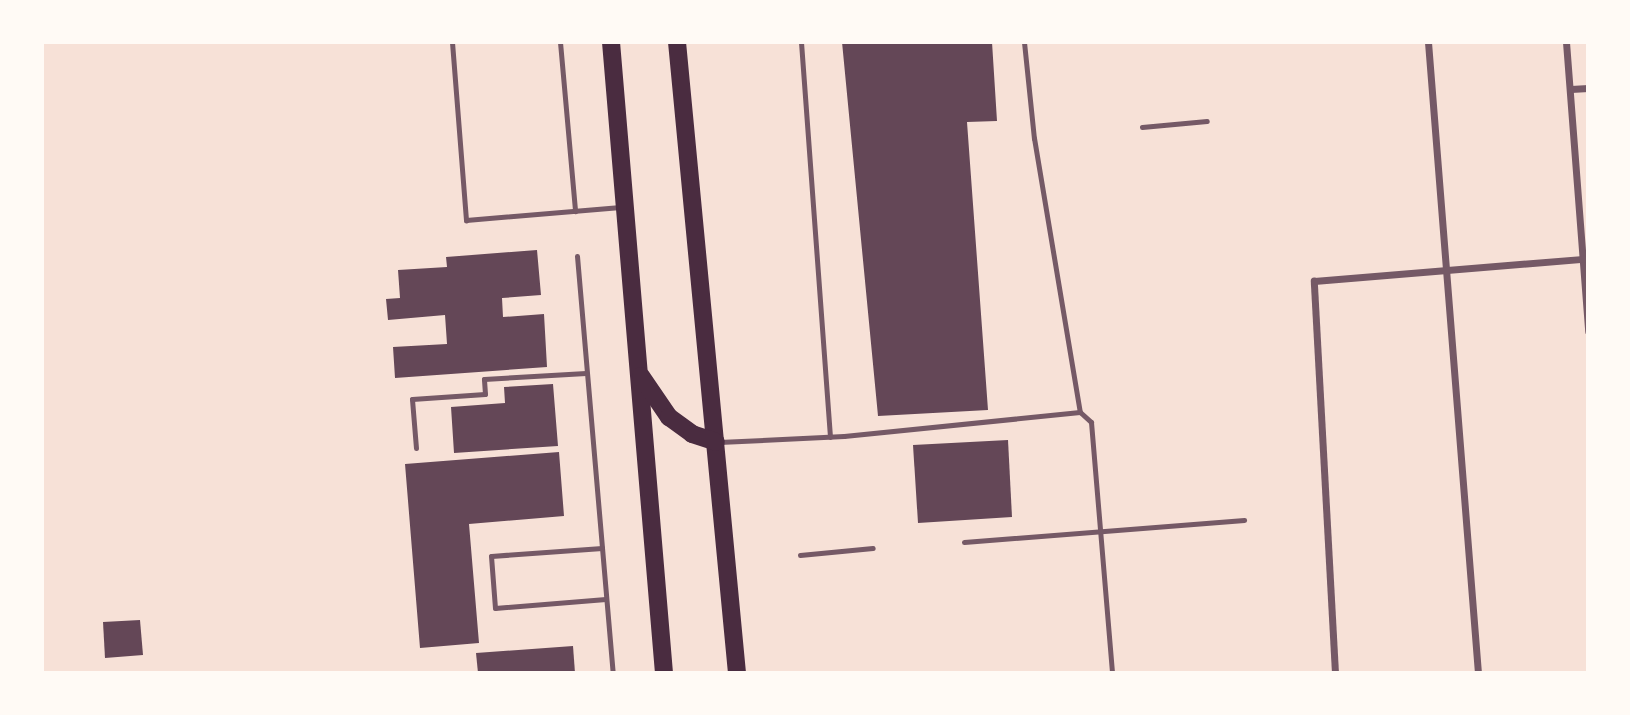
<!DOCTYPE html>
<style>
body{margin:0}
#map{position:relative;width:1630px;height:715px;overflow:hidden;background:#f7e1d7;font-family:"Zilla Slab",serif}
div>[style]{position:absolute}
.building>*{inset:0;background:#644757}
.service>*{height:5px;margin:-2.5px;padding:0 2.5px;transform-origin:2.5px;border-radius:2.5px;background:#755966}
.minor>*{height:7px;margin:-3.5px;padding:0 3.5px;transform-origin:3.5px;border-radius:3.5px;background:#755966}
.primary>*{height:18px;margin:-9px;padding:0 9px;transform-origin:9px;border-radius:9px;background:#4a2c40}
span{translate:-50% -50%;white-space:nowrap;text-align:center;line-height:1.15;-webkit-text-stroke:7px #fffaf5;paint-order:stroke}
.frame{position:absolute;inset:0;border:44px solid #fffaf5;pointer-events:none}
</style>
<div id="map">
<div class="building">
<i style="clip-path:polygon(842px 42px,992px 42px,997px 121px,967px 122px,988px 410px,878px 416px)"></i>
<i style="clip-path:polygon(537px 250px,541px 295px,502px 298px,503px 317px,544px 314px,547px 367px,395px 378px,393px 347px,447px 344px,445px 315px,388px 320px,386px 299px,400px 298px,398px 270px,447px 267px,446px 257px)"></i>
<i style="clip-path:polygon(553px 384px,558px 446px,454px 453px,451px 407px,505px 403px,504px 387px)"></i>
<i style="clip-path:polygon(1008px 440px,1012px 517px,918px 523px,913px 445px)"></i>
<i style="clip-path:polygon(559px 452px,564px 516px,469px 524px,479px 643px,420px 648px,405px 464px)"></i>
<i style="clip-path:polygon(140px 620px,143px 655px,105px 658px,103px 622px)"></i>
<i style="clip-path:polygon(573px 646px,575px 673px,478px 673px,476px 653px)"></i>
</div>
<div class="service">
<i style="left:452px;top:42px;width:179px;rotate:85.5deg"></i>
<i style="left:466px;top:220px;width:155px;rotate:-4.8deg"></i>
<i style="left:560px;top:42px;width:170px;rotate:84.9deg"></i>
<i style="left:801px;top:42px;width:396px;rotate:85.8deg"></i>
<i style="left:1024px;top:42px;width:97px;rotate:84.1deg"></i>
<i style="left:1034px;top:138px;width:278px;rotate:80.5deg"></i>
<i style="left:1080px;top:412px;width:15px;rotate:42deg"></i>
<i style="left:1091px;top:422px;width:252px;rotate:85.2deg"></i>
<i style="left:1142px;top:127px;width:65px;rotate:-5.3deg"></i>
<i style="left:577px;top:256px;width:419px;rotate:85.1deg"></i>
<i style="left:719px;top:442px;width:125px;rotate:-2.7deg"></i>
<i style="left:844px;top:436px;width:237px;rotate:-5.8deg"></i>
<i style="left:416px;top:448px;width:49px;rotate:-94.7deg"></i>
<i style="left:412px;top:399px;width:73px;rotate:-3.9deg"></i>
<i style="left:485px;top:394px;width:15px;rotate:-94deg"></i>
<i style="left:484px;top:379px;width:102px;rotate:-3.4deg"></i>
<i style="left:964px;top:542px;width:281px;rotate:-4.5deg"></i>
<i style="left:602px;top:548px;width:111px;rotate:175.9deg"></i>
<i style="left:491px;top:556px;width:52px;rotate:85.6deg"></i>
<i style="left:495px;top:608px;width:111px;rotate:-4.6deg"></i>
<i style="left:800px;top:555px;width:73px;rotate:-5.5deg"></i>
</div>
<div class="minor">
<i style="left:1428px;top:42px;width:633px;rotate:85.47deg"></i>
<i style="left:1566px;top:42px;width:290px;rotate:85.6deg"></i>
<i style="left:1571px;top:89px;width:17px;rotate:-3deg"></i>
<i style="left:1335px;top:673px;width:393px;rotate:-93.1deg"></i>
<i style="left:1314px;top:281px;width:270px;rotate:-4.7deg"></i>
</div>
<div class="primary">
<i style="left:611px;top:42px;width:633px;rotate:85.2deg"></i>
<i style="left:677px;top:42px;width:634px;rotate:84.57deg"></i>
<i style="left:641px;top:376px;width:50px;rotate:55.7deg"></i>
<i style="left:669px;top:417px;width:29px;rotate:36deg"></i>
<i style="left:692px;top:434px;width:25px;rotate:18deg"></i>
</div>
<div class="frame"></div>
</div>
